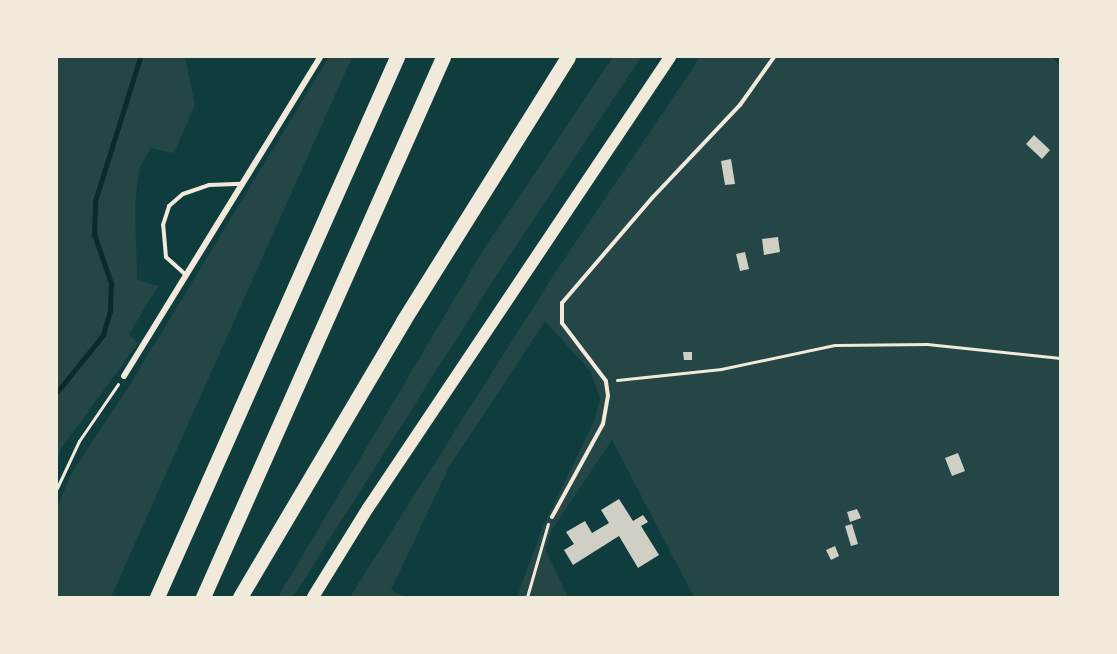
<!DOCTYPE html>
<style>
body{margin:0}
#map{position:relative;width:1117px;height:654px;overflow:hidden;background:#0f3d3e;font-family:Overpass,sans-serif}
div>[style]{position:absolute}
.green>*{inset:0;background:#244646}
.stream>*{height:5px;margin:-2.5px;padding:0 2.5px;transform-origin:2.5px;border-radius:2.5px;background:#0a2a2b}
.building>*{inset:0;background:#cfcfc3}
.path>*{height:3px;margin:-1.5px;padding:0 1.5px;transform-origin:1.5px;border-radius:1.5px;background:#f1e9da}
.service>*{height:4px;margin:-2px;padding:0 2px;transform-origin:2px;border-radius:2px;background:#f1e9da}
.minor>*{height:6px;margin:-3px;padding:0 3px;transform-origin:3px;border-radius:3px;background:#f1e9da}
.primary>*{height:12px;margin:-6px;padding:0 6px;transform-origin:6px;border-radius:6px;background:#f1e9da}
.motorway>*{height:15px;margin:-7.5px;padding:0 7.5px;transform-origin:7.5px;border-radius:7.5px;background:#f1e9da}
span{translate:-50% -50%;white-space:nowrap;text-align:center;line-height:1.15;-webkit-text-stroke:6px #f1e9da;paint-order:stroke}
.frame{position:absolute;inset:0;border:58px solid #f1e9da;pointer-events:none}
</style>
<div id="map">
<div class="green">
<i style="clip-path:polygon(57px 57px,185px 57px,195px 105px,174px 153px,150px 148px,139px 170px,135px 204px,137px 280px,158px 286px,129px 334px,138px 343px,61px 449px,57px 461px)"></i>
<i style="clip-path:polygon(329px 57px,352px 57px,111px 597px,57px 597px,57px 508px,70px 476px,129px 386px)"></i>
<i style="clip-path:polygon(613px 57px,641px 57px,505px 262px,293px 597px,278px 597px,487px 244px)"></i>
<i style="clip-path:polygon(700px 57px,1051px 57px,1060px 65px,1060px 597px,694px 597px,612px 440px,551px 531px,546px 551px,568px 597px,517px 597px,542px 529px,594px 421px,600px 399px,591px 372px,545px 321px,449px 467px,391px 590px,405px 597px,350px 597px,553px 276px)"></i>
</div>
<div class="stream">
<i style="left:57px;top:392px;width:73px;rotate:-51.1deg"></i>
<i style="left:103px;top:335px;width:26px;rotate:-74deg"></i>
<i style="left:110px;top:310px;width:27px;rotate:-88deg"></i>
<i style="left:111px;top:283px;width:52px;rotate:-109.1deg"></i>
<i style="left:94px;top:234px;width:33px;rotate:-88deg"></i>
<i style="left:95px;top:201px;width:151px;rotate:-72.6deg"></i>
</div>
<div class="building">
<i style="clip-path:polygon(1034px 135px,1050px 150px,1042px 159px,1026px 144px)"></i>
<i style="clip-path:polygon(731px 159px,735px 184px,725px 185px,721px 161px)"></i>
<i style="clip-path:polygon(778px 237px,780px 252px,764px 255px,762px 239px)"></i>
<i style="clip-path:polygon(745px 252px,749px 269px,740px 271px,736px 254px)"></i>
<i style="clip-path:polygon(683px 352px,692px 352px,692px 360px,684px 360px)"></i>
<i style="clip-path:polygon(958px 453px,965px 471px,952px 476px,945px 458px)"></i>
<i style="clip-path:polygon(619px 499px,633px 521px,643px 515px,648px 522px,641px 526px,659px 555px,638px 568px,619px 536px,573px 565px,564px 550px,574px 544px,566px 532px,585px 521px,592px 533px,609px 523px,601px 510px)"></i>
<i style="clip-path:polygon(857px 509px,861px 518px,850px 522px,847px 512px)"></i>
<i style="clip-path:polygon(852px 524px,858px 544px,851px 546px,845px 526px)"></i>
<i style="clip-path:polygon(835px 546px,839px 556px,831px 560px,826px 550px)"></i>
</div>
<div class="path">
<i style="left:617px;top:380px;width:105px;rotate:-6deg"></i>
<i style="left:721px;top:369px;width:116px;rotate:-11.9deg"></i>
<i style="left:835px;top:345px;width:92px;rotate:-0.6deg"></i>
<i style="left:927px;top:344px;width:134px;rotate:6deg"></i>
<i style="left:57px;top:488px;width:52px;rotate:-64.9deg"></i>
<i style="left:79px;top:441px;width:69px;rotate:-55.6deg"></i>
<i style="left:527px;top:597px;width:76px;rotate:-74deg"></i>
</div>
<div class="service">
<i style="left:186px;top:275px;width:27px;rotate:-138deg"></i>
<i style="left:166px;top:257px;width:32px;rotate:-95deg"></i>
<i style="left:163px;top:225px;width:20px;rotate:-72deg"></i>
<i style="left:169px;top:206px;width:18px;rotate:-41deg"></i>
<i style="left:183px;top:194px;width:28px;rotate:-19deg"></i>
<i style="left:209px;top:185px;width:33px;rotate:-2deg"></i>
<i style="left:552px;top:517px;width:106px;rotate:-61.3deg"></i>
<i style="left:603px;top:424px;width:28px;rotate:-80deg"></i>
<i style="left:608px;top:396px;width:15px;rotate:-98deg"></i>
<i style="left:606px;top:381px;width:73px;rotate:-127.2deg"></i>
<i style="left:562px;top:323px;width:20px;rotate:-90deg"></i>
<i style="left:562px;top:303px;width:140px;rotate:-49.4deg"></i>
<i style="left:653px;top:197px;width:127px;rotate:-46.6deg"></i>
<i style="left:740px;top:105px;width:59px;rotate:-54.7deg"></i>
</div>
<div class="minor">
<i style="left:124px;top:376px;width:374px;rotate:-58.4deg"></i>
</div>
<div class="primary">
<i style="left:313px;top:597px;width:105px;rotate:-58.3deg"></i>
<i style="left:368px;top:508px;width:543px;rotate:-56.19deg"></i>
</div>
<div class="motorway">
<i style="left:157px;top:597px;width:591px;rotate:-66.04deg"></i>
<i style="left:203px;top:597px;width:591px;rotate:-66.04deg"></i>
<i style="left:240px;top:597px;width:321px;rotate:-59.4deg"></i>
<i style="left:403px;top:321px;width:311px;rotate:-58deg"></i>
</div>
<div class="frame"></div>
</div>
